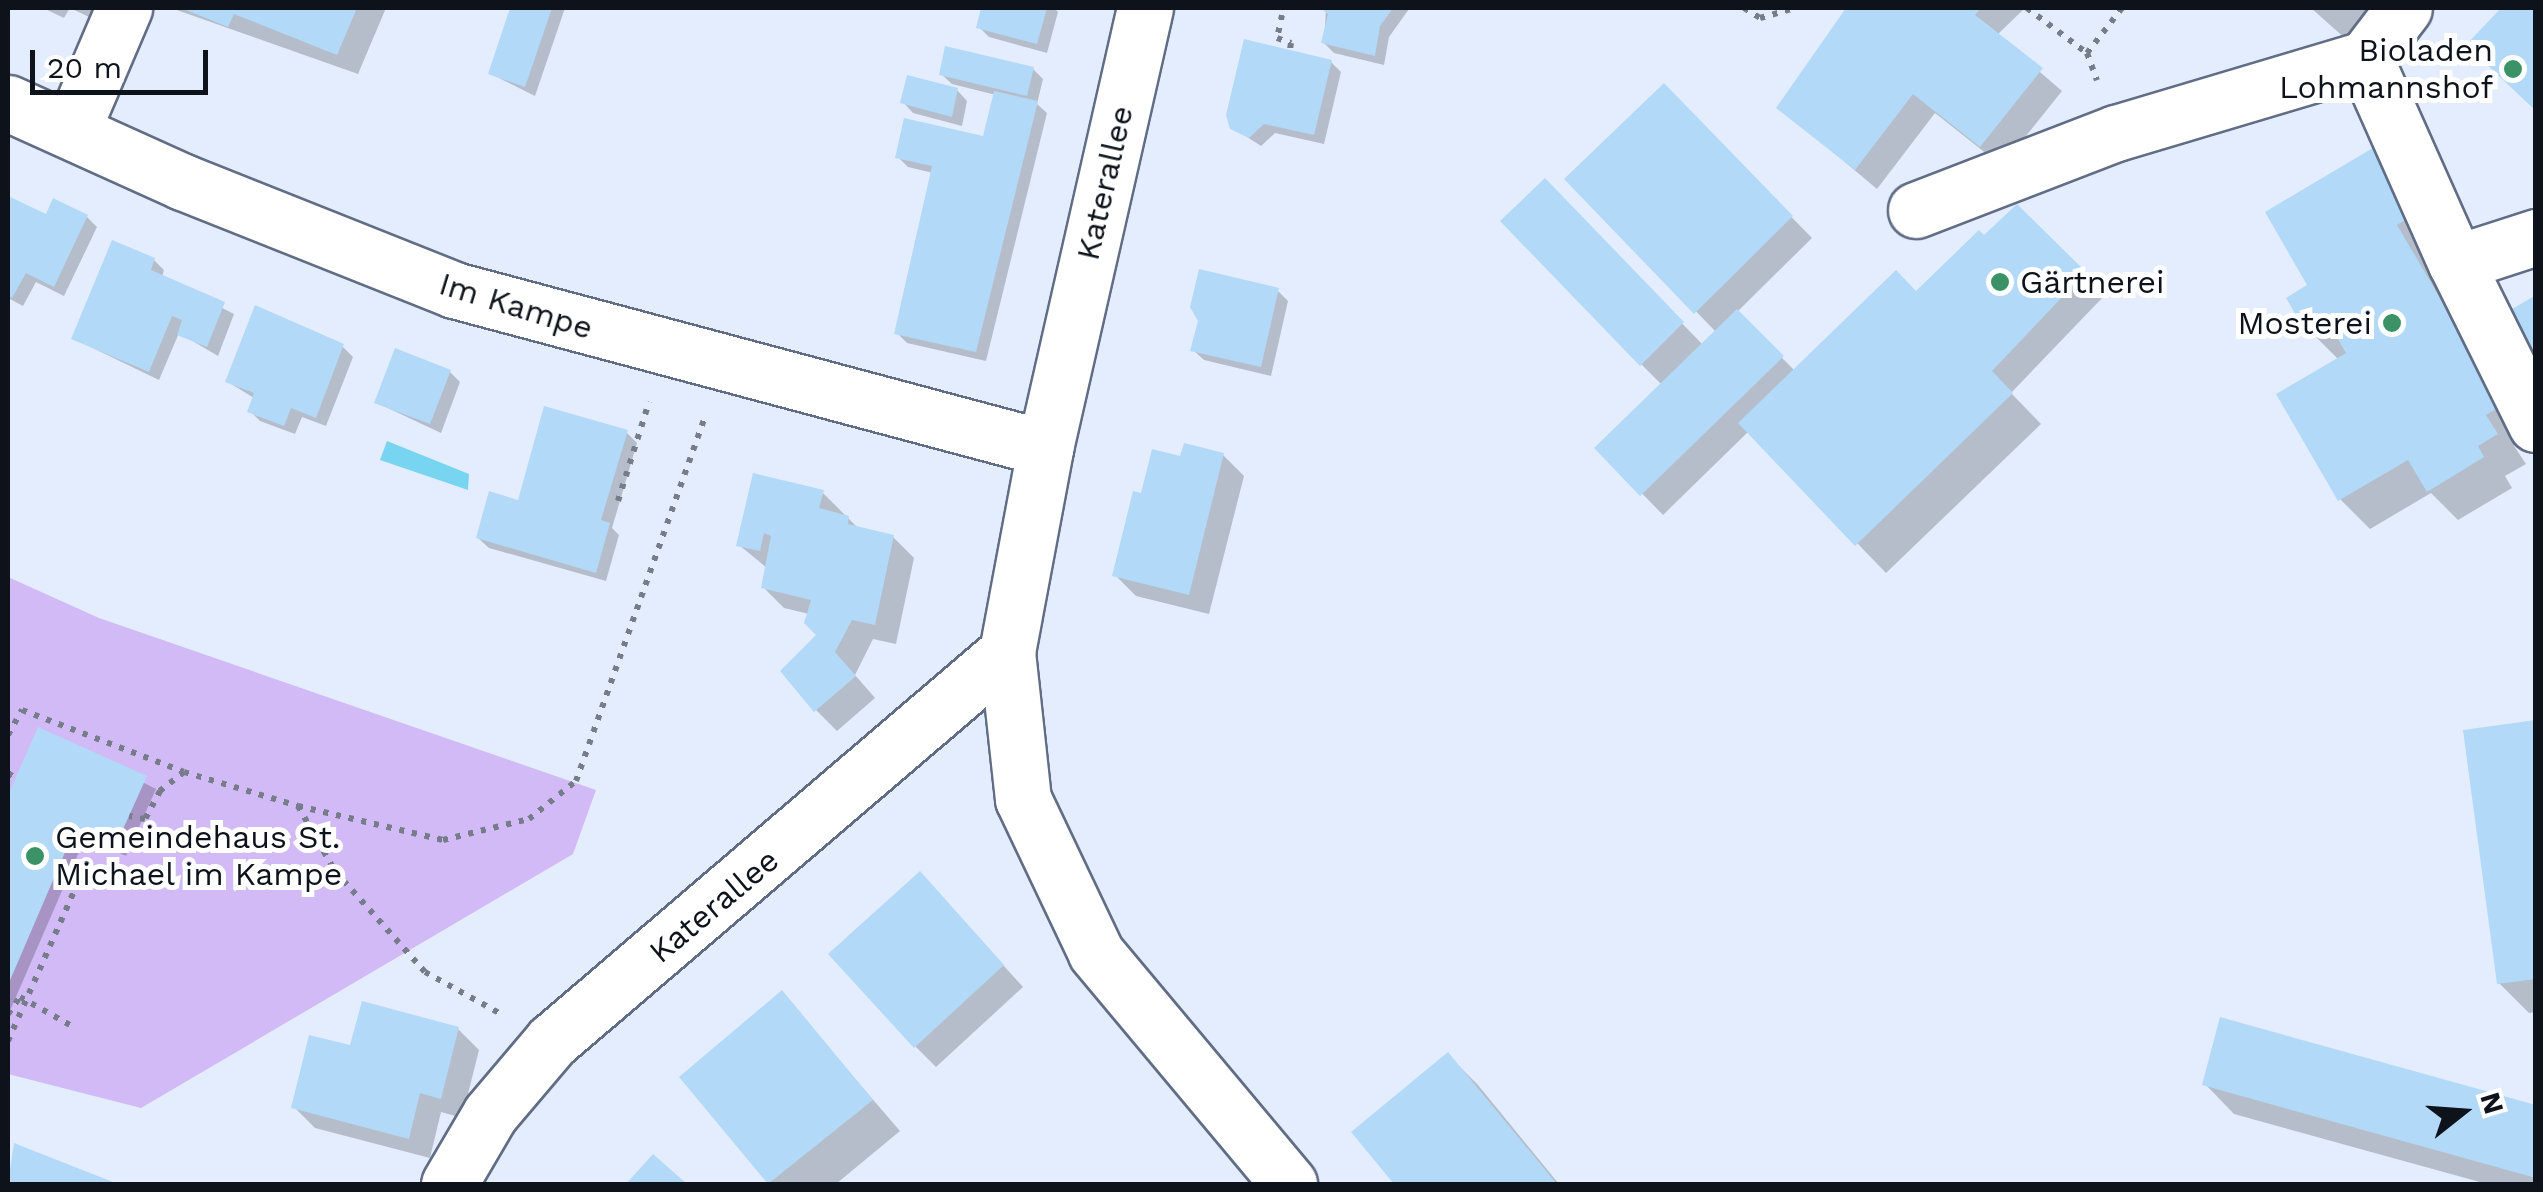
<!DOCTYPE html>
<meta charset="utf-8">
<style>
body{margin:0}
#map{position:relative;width:2543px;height:1192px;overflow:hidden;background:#e4edfd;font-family:"Work Sans",sans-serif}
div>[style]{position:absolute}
.green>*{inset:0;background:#d1baf6}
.water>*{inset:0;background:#78d5f1}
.shadow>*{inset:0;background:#0003}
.building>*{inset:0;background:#b2d9f7}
.path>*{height:6px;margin-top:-3px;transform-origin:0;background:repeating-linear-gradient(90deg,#767c89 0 5px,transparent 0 13px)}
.roads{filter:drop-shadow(2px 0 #606d85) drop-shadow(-2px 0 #606d85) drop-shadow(0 2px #606d85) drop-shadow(0 -2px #606d85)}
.minor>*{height:55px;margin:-27.5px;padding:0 27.5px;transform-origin:27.5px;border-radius:27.5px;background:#fff}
.path-bridge>*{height:6px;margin-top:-3px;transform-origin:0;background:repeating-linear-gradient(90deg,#767c89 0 5px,transparent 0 13px)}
.dots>*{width:28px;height:28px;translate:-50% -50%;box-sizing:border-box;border:5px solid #fff;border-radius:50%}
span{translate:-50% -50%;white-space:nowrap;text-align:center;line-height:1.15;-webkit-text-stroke:10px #fff;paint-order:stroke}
.poi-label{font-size:32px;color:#0d121b}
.right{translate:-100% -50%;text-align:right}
.left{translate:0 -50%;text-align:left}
.street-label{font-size:32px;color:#0d121b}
.frame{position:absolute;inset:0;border:10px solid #0d121b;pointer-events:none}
.north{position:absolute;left:2413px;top:1062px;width:100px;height:100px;-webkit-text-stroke:8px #fff;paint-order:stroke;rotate:73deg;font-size:28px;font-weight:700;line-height:40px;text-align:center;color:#0d121b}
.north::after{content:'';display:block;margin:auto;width:35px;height:45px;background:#0d121b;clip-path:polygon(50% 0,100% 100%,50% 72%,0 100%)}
.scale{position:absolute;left:30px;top:50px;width:178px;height:45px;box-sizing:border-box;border:5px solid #0d121b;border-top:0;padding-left:12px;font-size:30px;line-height:35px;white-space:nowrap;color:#0d121b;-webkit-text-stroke:8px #fff;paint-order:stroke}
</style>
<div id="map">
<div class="green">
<i style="clip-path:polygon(8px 577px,99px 618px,596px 790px,573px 854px,141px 1108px,8px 1074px)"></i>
</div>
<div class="water">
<i style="clip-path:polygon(387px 441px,469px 474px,468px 490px,380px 460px)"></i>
</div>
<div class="shadow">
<i style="clip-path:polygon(43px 8px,134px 8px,123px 33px,70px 8px,64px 18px)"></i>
<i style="clip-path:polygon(171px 8px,386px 8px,358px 74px)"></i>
<i style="clip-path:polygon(513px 8px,565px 8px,535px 96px,491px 74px)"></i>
<i style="clip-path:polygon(984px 8px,1054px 8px,1058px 12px,1047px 53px,989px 37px,979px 27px)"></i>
<i style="clip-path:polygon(1326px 8px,1408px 8px,1409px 9px,1389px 37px,1384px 65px,1334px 53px,1324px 43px)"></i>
<i style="clip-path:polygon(1852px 8px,2025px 8px,1997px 35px,2062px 91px,2002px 166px,1935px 113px,1877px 189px,1779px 107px)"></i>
<i style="clip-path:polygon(2311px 8px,2379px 8px,2348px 41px)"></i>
<i style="clip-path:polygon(1331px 62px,1341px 72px,1324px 144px,1275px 133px,1261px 146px,1233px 128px)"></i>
<i style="clip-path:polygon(1033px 69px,1043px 79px,1037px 104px,1047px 113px,986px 361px,907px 343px,897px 333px,933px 173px,908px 167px,898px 157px,985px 139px,996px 95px,952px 84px,941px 74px)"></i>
<i style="clip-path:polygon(1664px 87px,1812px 238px,1737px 312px,1795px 371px,1916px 294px,2017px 207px,2105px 295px,2011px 393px,2041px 424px,1886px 573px,1749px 431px,1663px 515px,1598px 448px,1662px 385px,1641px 364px,1545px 182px,1703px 345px,1716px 332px,1568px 179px)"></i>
<i style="clip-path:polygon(957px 90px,967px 101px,962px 126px,913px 113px,903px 102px)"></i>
<i style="clip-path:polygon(2378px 148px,2531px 435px,2514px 446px,2526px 464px,2505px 476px,2512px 488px,2458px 520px,2431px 493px,2370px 529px,2340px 499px,2339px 360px,2306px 327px,2311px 285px)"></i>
<i style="clip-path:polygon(8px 198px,47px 217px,87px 217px,97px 227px,64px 296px,36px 282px,23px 306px,8px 298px)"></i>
<i style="clip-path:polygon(154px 260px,164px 270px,162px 277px,234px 314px,218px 356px,179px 333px,159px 380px,74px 339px)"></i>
<i style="clip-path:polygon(1278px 291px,1288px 301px,1271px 376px,1204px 360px,1193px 350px,1201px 320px)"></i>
<i style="clip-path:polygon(342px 346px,353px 357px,326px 426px,302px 417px,295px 434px,260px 421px,250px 411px,254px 398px,228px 382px)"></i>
<i style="clip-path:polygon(450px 372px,460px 382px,441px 433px,377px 403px)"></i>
<i style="clip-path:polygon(626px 432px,637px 443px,612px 528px,619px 535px,606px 581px,489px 548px,478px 538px)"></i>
<i style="clip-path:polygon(1223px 455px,1244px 476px,1209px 614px,1136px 596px,1115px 575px,1143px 496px,1182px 459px)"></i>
<i style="clip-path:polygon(822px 492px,860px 530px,893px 537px,914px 558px,896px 644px,873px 639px,855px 675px,875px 698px,837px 731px,816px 710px,820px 635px,809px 614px,784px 608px,763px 587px,767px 568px,739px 545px)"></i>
<i style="clip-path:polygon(2536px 723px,2536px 1012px,2529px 1013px,2499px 983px)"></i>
<i style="clip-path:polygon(39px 730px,156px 789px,126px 856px,85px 838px,9px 1013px,8px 801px)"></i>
<i style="clip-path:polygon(940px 895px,1023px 987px,936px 1067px,915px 1046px)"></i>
<i style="clip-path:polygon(782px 994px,900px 1131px,836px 1184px,772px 1184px,682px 1077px)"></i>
<i style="clip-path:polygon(458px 1029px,479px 1050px,462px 1118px,441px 1112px,430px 1158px,315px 1128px,294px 1107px)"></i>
<i style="clip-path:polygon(1448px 1055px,1478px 1085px,1559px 1184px,1397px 1184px,1354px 1133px)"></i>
<i style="clip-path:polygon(2205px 1084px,2536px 1107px,2536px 1184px,2487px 1184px,2234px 1114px)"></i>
<i style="clip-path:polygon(16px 1147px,111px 1184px,8px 1184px)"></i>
</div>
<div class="building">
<i style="clip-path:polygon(181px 8px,357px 8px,337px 55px,234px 14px,228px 27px)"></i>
<i style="clip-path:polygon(510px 8px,552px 8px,525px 87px,488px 74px)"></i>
<i style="clip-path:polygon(981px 8px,1047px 8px,1037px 44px,976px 28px)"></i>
<i style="clip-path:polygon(1320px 8px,1393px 8px,1380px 26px,1375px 56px,1321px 43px,1328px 14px)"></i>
<i style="clip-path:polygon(1846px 8px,1981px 8px,1975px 15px,2043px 68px,1980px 147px,1913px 94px,1855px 170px,1776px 108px)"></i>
<i style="clip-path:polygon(2501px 8px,2536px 8px,2536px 111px,2466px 45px)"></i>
<i style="clip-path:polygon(1244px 39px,1332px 60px,1314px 135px,1264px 124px,1249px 138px,1230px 129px,1226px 115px)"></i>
<i style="clip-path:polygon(945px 46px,1034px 67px,1027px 96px,939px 75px)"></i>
<i style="clip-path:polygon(907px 75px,958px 88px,952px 117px,900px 103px)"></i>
<i style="clip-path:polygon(1664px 83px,1793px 216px,1694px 314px,1564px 179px)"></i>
<i style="clip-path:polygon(994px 91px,1038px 101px,976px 352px,894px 334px,932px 166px,895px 158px,904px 118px,983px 136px)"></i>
<i style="clip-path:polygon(2378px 145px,2418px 212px,2397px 225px,2503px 405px,2486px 415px,2498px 434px,2478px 446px,2484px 457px,2427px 492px,2408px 460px,2338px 501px,2276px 394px,2346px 353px,2325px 317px,2304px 329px,2286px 298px,2307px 285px,2265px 212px)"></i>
<i style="clip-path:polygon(1545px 178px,1684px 322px,1640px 366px,1500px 221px)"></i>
<i style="clip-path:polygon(8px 196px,46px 214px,53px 198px,88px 215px,54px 287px,26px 273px,12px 298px,8px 295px)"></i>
<i style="clip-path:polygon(2017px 204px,2086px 272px,1992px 371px,2013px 393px,1855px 546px,1738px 423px,1896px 270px,1916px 291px,1979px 230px,1984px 235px)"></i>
<i style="clip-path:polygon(112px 240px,155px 258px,151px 270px,225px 302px,207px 347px,177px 335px,182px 320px,172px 316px,149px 372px,71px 339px)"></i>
<i style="clip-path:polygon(1199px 269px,1279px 288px,1261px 367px,1190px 351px,1198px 321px,1190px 307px)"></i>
<i style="clip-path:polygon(2536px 295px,2536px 360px,2507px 312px)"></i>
<i style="clip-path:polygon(255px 305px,344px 344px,316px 418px,291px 408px,284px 426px,247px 412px,254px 393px,225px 382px)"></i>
<i style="clip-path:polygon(1737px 309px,1784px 356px,1640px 496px,1594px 448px)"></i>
<i style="clip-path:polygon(395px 348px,451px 370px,430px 424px,374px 403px)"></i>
<i style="clip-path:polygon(544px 406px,628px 430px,601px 520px,610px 523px,596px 573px,476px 538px,489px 491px,518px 500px)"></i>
<i style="clip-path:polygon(1184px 443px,1224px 453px,1189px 595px,1112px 576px,1133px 491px,1141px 493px,1152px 449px,1180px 456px)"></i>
<i style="clip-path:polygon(753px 473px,824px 490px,819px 508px,849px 516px,848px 524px,894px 535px,875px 625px,852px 620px,835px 652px,856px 676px,814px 712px,780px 671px,816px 635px,804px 623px,811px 600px,761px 588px,771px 536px,764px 533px,760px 551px,736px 546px)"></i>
<i style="clip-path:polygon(2536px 720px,2536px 979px,2497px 984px,2463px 730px)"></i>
<i style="clip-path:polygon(38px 727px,147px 776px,115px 847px,75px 829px,8px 985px,8px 795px)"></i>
<i style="clip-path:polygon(920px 871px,1004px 965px,914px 1048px,828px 954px)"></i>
<i style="clip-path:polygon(782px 990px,873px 1100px,768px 1184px,679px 1077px)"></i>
<i style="clip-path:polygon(362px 1001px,459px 1027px,441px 1099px,420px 1093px,409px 1139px,291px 1108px,309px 1035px,350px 1045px)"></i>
<i style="clip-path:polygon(2220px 1017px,2536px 1105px,2536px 1178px,2202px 1085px)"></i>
<i style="clip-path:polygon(1448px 1052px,1557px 1184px,1394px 1184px,1351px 1132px)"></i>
<i style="clip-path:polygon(14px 1143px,118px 1184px,8px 1184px)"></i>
<i style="clip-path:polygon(653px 1154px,687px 1184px,626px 1184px)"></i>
</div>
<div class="path">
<i style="left:1744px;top:8px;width:19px;rotate:32deg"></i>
<i style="left:1760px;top:18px;width:35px;rotate:-16deg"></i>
<i style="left:2027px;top:8px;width:75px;rotate:36.9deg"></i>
<i style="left:2087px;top:53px;width:57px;rotate:-52.1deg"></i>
<i style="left:1282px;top:15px;width:24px;rotate:102deg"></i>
<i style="left:1277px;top:38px;width:15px;rotate:20deg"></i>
<i style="left:1291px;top:43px;width:6px;rotate:99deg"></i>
<i style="left:2087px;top:53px;width:29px;rotate:70deg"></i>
<i style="left:618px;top:501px;width:104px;rotate:-72.6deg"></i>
<i style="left:8px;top:735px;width:29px;rotate:-61deg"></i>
<i style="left:22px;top:710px;width:173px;rotate:20.9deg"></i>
<i style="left:184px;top:772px;width:31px;rotate:142deg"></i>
<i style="left:160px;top:791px;width:32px;rotate:118deg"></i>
<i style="left:145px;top:819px;width:16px;rotate:-169deg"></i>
<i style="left:184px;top:772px;width:119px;rotate:16.6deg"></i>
<i style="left:298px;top:806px;width:75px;rotate:60.4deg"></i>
<i style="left:335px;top:871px;width:135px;rotate:48.3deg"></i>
<i style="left:425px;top:972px;width:85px;rotate:29deg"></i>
<i style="left:8px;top:773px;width:9px;rotate:36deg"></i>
<i style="left:298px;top:806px;width:149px;rotate:13.2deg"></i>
<i style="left:443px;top:840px;width:89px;rotate:-13.7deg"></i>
<i style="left:529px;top:819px;width:60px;rotate:-39deg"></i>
<i style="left:576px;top:781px;width:389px;rotate:-70.5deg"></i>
<i style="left:8px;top:1014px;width:21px;rotate:-55deg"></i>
<i style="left:8px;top:1041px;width:221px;rotate:-66.2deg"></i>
</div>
<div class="roads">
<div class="minor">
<i style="left:2365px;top:59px;width:223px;rotate:66deg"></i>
<i style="left:2456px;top:263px;width:84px;rotate:-18deg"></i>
<i style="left:8px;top:103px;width:192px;rotate:24.3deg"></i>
<i style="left:183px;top:182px;width:292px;rotate:21.7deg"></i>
<i style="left:454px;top:290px;width:612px;rotate:14.97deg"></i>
<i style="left:72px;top:130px;width:133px;rotate:-66.9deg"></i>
<i style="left:1916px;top:210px;width:214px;rotate:-21.1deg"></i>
<i style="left:2116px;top:133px;width:260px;rotate:-16.6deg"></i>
<i style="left:2365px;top:59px;width:64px;rotate:-52.6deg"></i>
<i style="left:2456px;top:263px;width:180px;rotate:63.6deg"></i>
<i style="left:1007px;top:652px;width:148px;rotate:83.8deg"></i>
<i style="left:1023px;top:799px;width:170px;rotate:64.6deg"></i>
<i style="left:1096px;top:953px;width:301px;rotate:50.1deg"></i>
<i style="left:449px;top:1184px;width:81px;rotate:-59.6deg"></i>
<i style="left:490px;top:1114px;width:96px;rotate:-49.7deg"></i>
<i style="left:552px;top:1041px;width:599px;rotate:-40.53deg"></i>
<i style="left:1007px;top:652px;width:208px;rotate:-79.4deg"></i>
<i style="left:1045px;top:448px;width:451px;rotate:-77.2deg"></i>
</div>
</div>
<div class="path-bridge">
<i style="left:20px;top:997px;width:57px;rotate:29.2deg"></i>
</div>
<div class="dots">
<i style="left:2513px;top:69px;background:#3b9267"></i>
<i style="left:2000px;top:282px;background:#3b9267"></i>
<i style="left:2392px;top:323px;background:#3b9267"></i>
<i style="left:35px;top:856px;background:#3b9267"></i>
</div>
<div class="poi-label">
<span class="right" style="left:2493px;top:69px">Bioladen<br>Lohmannshof</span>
<span class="left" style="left:2020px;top:282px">Gärtnerei</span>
<span class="right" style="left:2372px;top:323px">Mosterei</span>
<span class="left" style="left:55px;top:856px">Gemeindehaus St.<br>Michael im Kampe</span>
</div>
<div class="street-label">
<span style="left:1105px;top:183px;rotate:-77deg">Katerallee</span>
<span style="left:516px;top:306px;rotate:17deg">Im Kampe</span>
<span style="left:714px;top:906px;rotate:-40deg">Katerallee</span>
</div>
<div class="frame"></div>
<div class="north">N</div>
<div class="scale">20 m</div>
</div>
